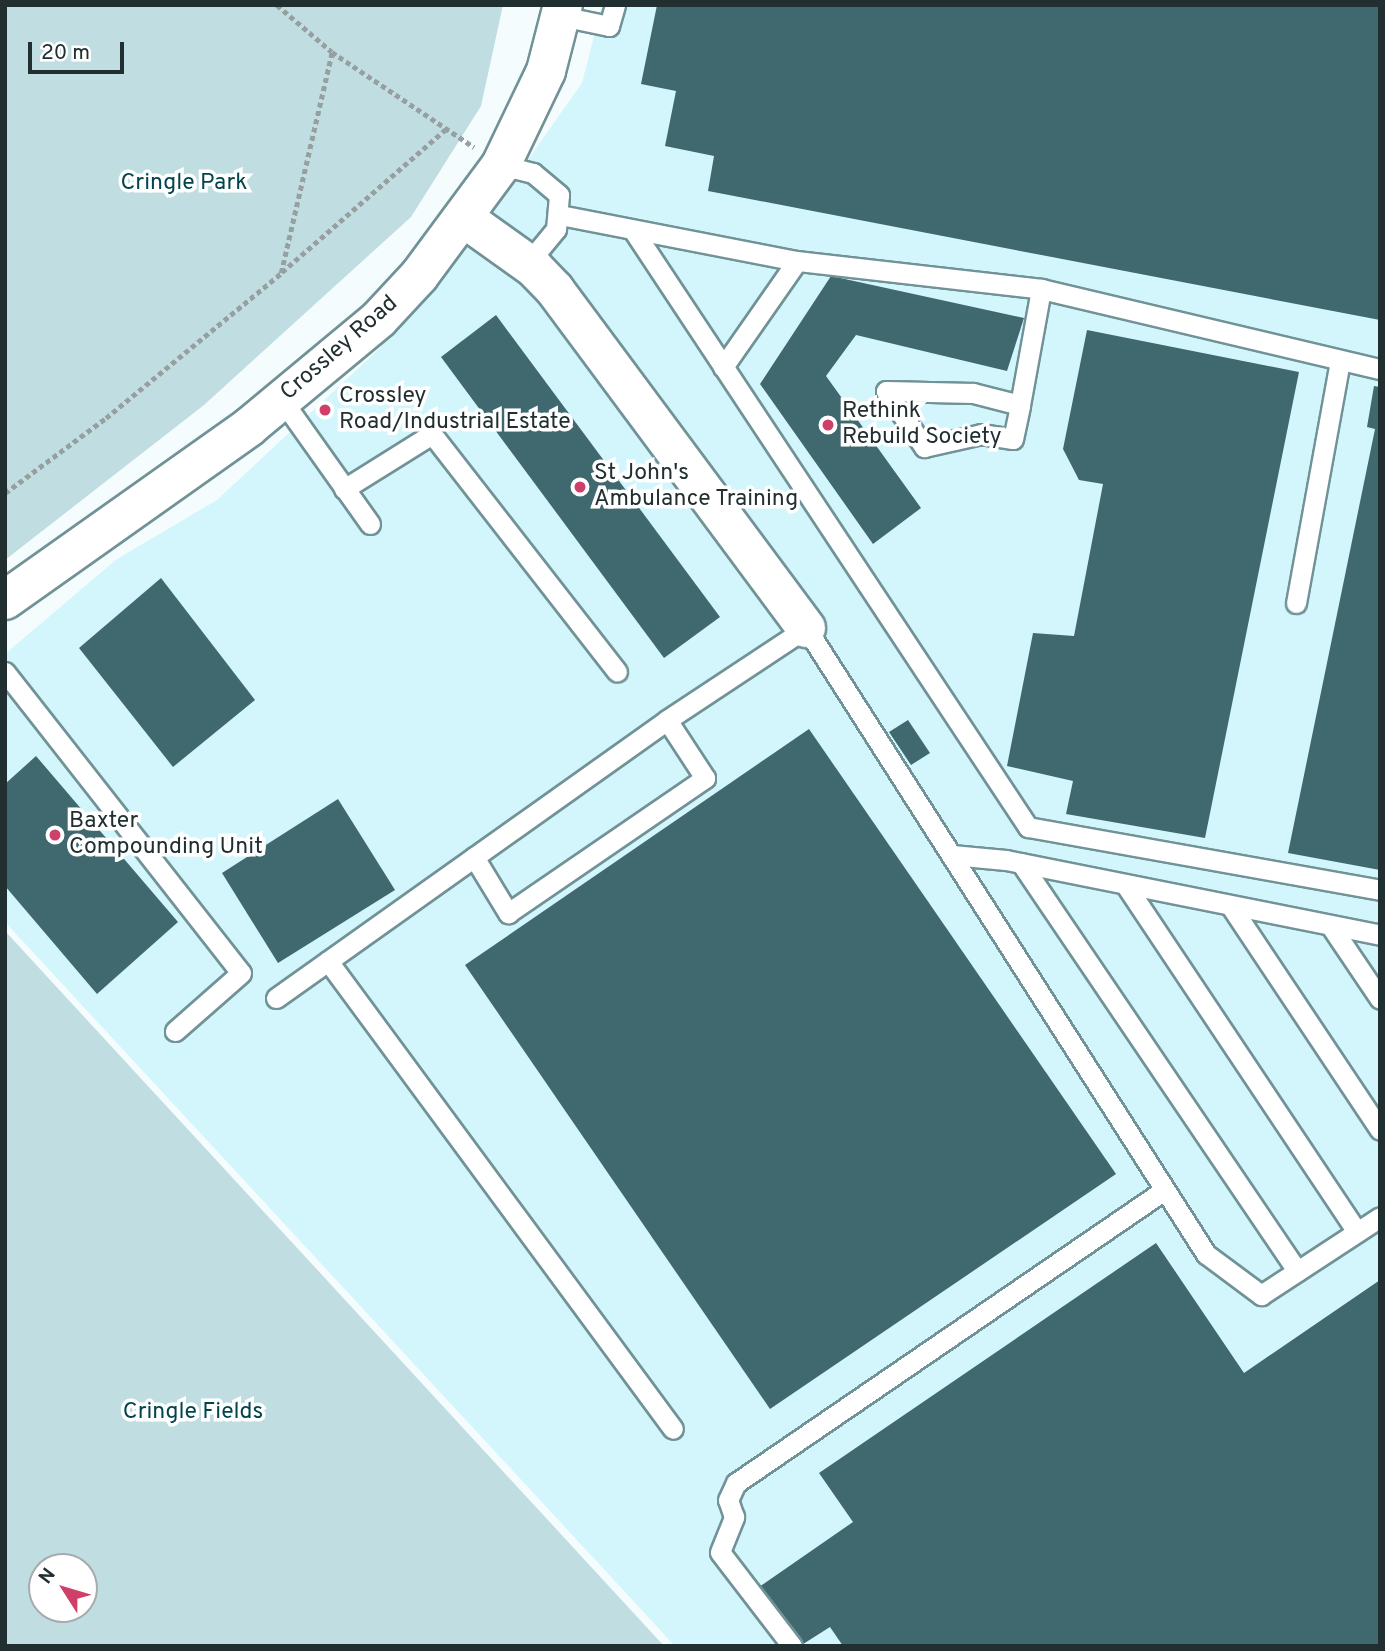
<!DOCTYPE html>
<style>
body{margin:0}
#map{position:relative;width:1385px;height:1651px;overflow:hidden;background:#f5fcfd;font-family:Overpass,sans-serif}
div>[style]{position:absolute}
.built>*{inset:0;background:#d2f6fc}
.green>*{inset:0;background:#c0dde1}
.building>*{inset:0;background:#40696f}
.path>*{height:4.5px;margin-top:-2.25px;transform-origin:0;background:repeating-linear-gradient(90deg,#96a0a1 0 5px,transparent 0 8.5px)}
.roads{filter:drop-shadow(2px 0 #719297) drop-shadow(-2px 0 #719297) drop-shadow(0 2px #719297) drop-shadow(0 -2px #719297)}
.service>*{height:19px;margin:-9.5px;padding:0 9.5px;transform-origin:9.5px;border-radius:9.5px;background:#fff}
.minor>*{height:38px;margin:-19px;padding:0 19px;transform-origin:19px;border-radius:19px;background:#fff}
.tertiary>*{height:38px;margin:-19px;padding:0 19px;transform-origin:19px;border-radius:19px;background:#fff}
.dots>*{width:19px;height:19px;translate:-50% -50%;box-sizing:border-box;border:4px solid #fff;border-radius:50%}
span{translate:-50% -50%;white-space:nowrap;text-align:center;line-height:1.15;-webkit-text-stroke:7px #fff;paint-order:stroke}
.park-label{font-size:23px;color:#00444c}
.street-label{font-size:23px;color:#212f31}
.poi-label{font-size:23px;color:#212f31}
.left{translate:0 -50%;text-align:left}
.frame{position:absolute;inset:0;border:7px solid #212f31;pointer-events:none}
.north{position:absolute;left:28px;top:1553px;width:70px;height:70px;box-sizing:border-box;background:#fff;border:2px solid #a6acad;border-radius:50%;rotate:307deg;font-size:19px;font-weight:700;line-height:28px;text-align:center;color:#212f31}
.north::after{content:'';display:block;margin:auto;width:24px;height:32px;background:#cf4068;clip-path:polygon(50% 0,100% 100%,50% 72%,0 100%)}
.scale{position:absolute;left:28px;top:42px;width:96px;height:32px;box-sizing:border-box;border:4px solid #212f31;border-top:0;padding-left:9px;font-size:21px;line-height:24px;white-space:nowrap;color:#212f31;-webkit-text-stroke:5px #fff;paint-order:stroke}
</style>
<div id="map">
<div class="built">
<i style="clip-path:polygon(602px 5px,1380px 5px,1380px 1646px,675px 1646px,5px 922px,5px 654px,117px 559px,217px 500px,378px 350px,471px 240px,582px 83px)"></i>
</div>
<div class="green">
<i style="clip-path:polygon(5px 5px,503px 5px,481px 106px,411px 217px,204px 405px,5px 560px)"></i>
<i style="clip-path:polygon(evenodd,5px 931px,664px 1646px,5px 1646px,5px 931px,42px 1567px,84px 1567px,84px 1609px,42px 1609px,42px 1567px)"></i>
</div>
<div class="building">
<i style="clip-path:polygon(657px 5px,1380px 5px,1380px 320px,708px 191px,714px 156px,665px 146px,676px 91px,641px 84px)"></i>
<i style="clip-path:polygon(831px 276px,1024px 318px,1007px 371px,856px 335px,826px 376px,921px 508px,873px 544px,760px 384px)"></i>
<i style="clip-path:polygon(496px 315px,720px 617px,664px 658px,441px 357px)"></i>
<i style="clip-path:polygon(1087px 330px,1299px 372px,1205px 838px,1066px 814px,1073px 781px,1007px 766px,1033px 633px,1074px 636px,1103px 484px,1079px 480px,1063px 449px)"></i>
<i style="clip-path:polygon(1374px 386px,1380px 387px,1380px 870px,1288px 853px,1375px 429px,1367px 427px)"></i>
<i style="clip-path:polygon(161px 578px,255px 700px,173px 767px,79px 648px)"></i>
<i style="clip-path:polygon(908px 720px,930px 753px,911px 765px,889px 732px)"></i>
<i style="clip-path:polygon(809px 729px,1116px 1174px,770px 1409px,465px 965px)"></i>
<i style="clip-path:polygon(36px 756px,178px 922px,97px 994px,5px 886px,5px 784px)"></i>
<i style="clip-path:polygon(338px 799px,395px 890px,278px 963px,222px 873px)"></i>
<i style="clip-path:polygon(1156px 1243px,1244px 1373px,1380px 1280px,1380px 1646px,843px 1646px,830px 1627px,800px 1646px,759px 1587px,853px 1522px,819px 1473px)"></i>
</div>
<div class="path">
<i style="left:277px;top:5px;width:72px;rotate:40.5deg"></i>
<i style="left:332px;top:52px;width:171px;rotate:33.8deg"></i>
<i style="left:282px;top:272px;width:218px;rotate:-41.1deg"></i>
<i style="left:5px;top:493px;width:126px;rotate:-36.6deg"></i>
<i style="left:106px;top:418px;width:227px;rotate:-39.6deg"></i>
<i style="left:281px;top:273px;width:227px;rotate:-77deg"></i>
</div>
<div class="roads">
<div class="service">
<i style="left:561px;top:16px;width:49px;rotate:11.8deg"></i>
<i style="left:609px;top:26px;width:22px;rotate:-74deg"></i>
<i style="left:501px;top:165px;width:33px;rotate:14deg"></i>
<i style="left:533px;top:173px;width:34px;rotate:40deg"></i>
<i style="left:559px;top:195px;width:34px;rotate:95deg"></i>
<i style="left:556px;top:229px;width:44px;rotate:129.5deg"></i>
<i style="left:560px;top:215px;width:241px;rotate:11deg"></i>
<i style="left:797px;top:261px;width:246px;rotate:6.5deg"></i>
<i style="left:1041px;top:289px;width:348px;rotate:13.3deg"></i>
<i style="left:633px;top:230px;width:716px;rotate:56.51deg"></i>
<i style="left:1028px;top:827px;width:358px;rotate:10.1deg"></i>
<i style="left:723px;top:367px;width:129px;rotate:-55.1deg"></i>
<i style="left:282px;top:400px;width:152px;rotate:54.6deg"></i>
<i style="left:1020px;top:405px;width:49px;rotate:-165.7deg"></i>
<i style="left:973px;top:393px;width:87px;rotate:-178.7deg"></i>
<i style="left:886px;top:391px;width:68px;rotate:55.8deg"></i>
<i style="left:924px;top:447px;width:58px;rotate:-12.8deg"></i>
<i style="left:981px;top:434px;width:32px;rotate:9deg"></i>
<i style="left:1013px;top:439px;width:35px;rotate:-78deg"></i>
<i style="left:1020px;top:405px;width:118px;rotate:-79.7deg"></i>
<i style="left:344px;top:489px;width:104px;rotate:-32deg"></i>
<i style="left:432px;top:434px;width:301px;rotate:52.1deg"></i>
<i style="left:1296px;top:603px;width:245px;rotate:-79.7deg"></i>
<i style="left:5px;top:672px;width:382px;rotate:51.9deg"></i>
<i style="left:241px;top:973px;width:88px;rotate:138.7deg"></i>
<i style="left:952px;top:855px;width:54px;rotate:5.3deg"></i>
<i style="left:1006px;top:860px;width:381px;rotate:11.3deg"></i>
<i style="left:474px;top:857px;width:66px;rotate:58.7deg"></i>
<i style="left:508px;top:913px;width:239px;rotate:-34.4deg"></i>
<i style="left:705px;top:778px;width:69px;rotate:-123.2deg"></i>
<i style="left:1021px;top:863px;width:493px;rotate:55.9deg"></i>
<i style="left:1125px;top:884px;width:418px;rotate:56.3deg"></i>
<i style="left:1230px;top:905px;width:270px;rotate:56.3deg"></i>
<i style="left:1330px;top:925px;width:89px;rotate:56deg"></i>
<i style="left:328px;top:961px;width:581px;rotate:53.6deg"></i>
<i style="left:276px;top:998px;width:480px;rotate:-35.4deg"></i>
<i style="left:667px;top:720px;width:167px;rotate:-33.5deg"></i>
<i style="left:806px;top:628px;width:743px;rotate:57.42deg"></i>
<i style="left:1206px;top:1254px;width:69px;rotate:36.7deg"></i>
<i style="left:1261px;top:1295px;width:142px;rotate:-33.2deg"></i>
<i style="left:792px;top:1646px;width:118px;rotate:-127.5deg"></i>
<i style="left:720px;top:1552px;width:38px;rotate:-68deg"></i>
<i style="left:734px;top:1517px;width:18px;rotate:-109deg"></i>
<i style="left:728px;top:1500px;width:19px;rotate:-65deg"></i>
<i style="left:736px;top:1483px;width:517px;rotate:-34.37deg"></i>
</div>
<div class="minor">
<i style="left:464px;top:218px;width:86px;rotate:35.5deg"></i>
<i style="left:534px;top:268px;width:30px;rotate:46deg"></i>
<i style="left:555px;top:290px;width:421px;rotate:53.4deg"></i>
</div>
<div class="tertiary">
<i style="left:5px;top:600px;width:299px;rotate:-35.3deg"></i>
<i style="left:249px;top:427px;width:169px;rotate:-39.7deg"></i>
<i style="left:379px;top:319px;width:59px;rotate:-47.1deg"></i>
<i style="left:419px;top:276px;width:138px;rotate:-53.5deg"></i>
<i style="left:501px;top:165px;width:104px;rotate:-64.4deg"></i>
<i style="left:546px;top:71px;width:68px;rotate:-75.6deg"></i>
</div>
</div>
<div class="dots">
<i style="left:325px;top:410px;background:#cf4068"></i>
<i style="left:828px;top:425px;background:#cf4068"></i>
<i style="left:580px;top:487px;background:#cf4068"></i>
<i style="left:55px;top:835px;background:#cf4068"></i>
</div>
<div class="park-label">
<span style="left:184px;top:184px">Cringle Park</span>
<span style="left:193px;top:1413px">Cringle Fields</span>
</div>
<div class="street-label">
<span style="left:340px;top:349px;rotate:-41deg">Crossley Road</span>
</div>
<div class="poi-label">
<span class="left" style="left:339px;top:410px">Crossley<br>Road/Industrial Estate</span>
<span class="left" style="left:842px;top:425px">Rethink<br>Rebuild Society</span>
<span class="left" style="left:594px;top:487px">St John's<br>Ambulance Training</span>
<span class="left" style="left:69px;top:835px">Baxter<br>Compounding Unit</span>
</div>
<div class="frame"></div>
<div class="north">N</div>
<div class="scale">20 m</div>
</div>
